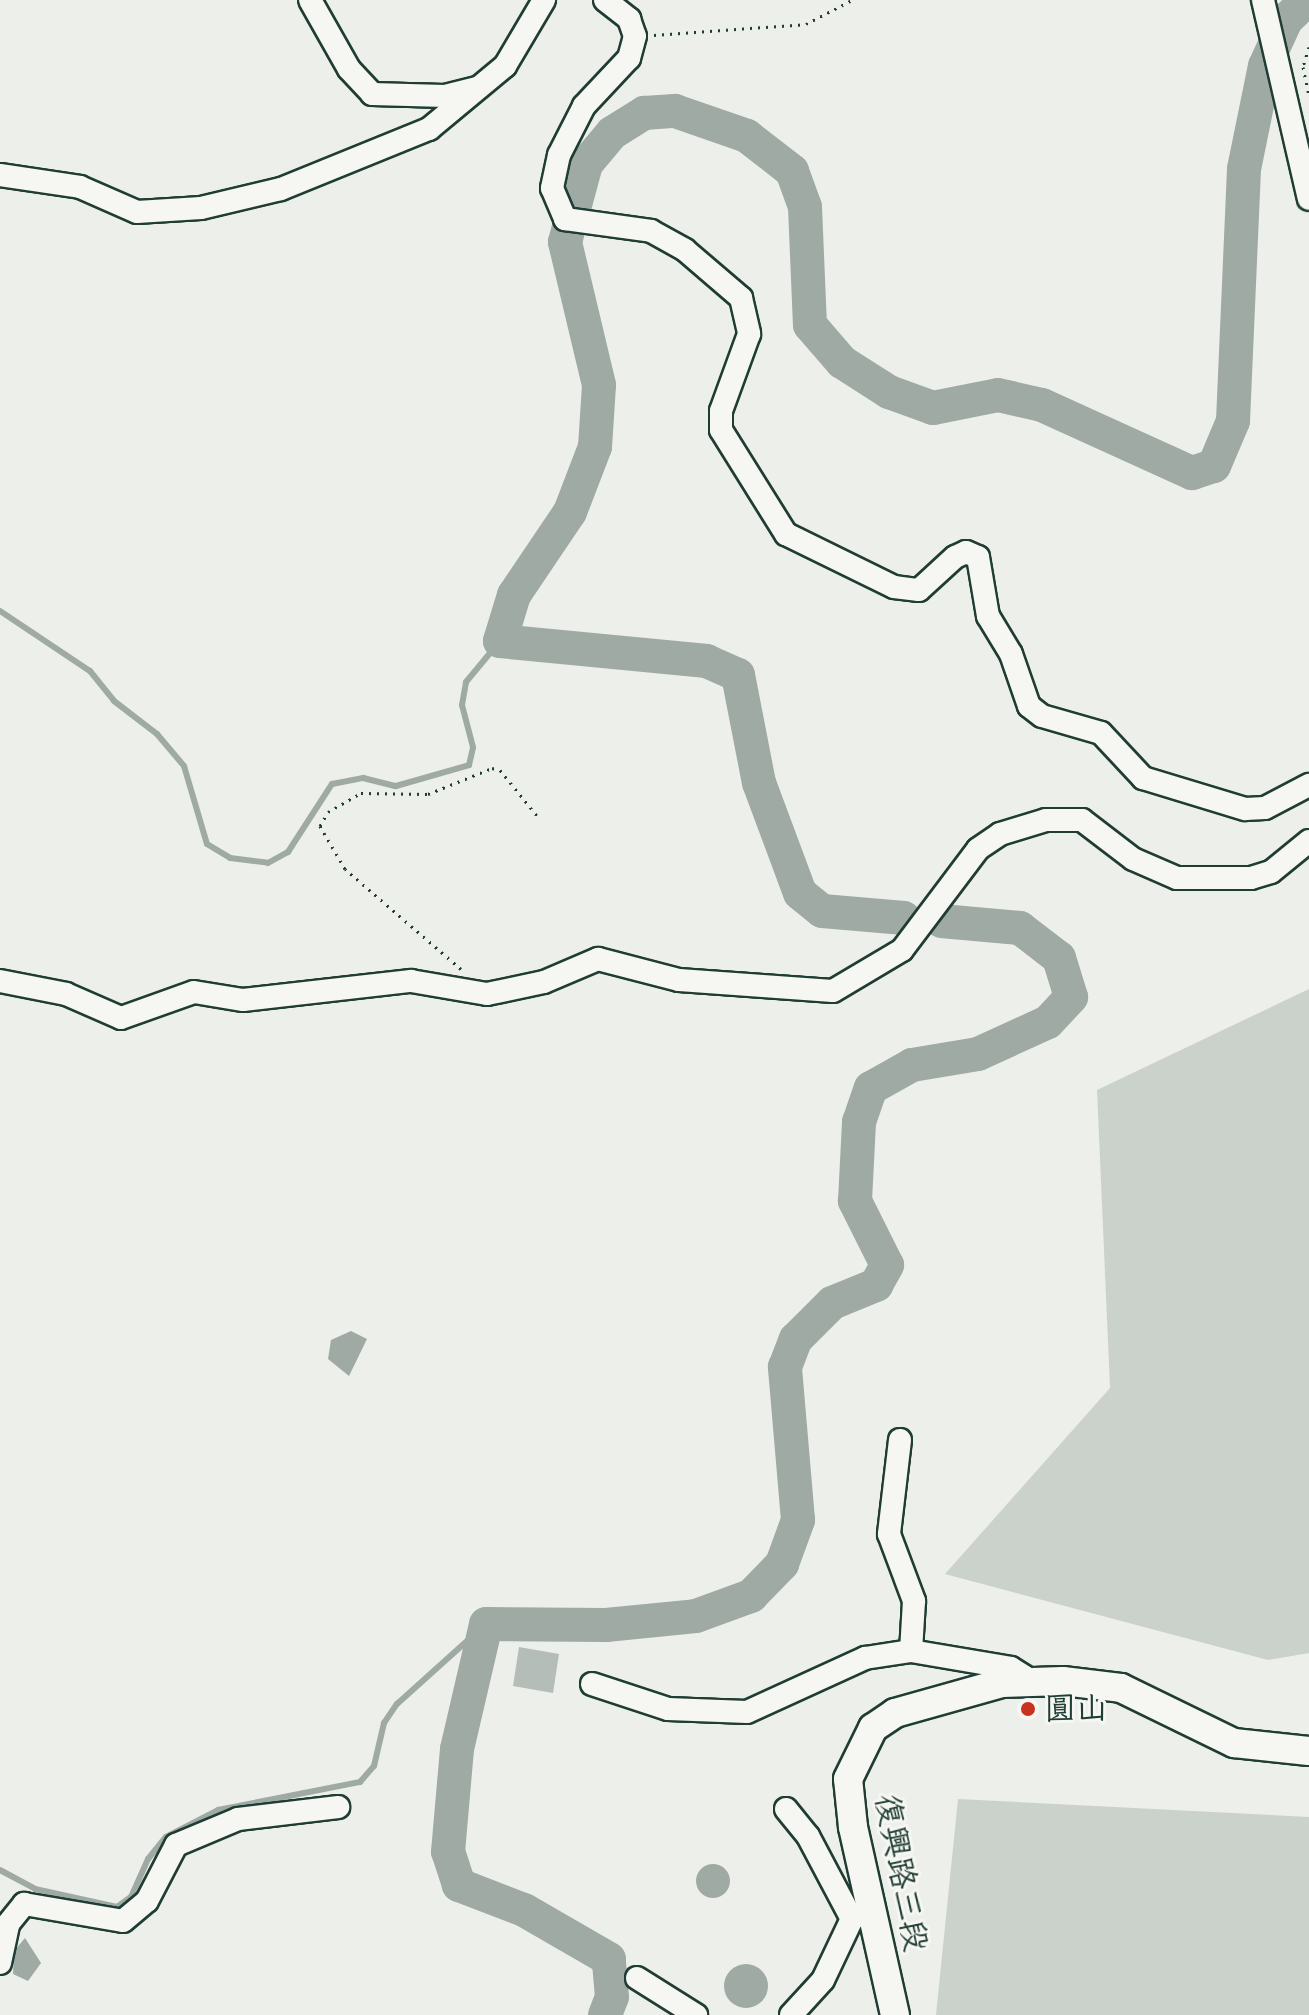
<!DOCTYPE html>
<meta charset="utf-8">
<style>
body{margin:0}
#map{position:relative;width:1309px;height:2015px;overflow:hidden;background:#edefea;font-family:Caveat,"LXGW WenKai TC",sans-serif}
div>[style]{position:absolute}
.green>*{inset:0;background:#cbd2cc}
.water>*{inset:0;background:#9faaa4}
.round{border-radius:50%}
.stream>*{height:6px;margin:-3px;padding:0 3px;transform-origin:3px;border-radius:3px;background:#9faaa4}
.river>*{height:34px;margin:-17px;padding:0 17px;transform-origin:17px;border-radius:17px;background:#9faaa4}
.building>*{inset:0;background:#b4bdb8}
.path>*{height:3px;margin-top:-1.5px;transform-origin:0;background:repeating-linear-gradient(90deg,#1f3d34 0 2px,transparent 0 8px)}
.roads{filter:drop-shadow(2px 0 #1f3d34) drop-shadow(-2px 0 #1f3d34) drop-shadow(0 2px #1f3d34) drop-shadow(0 -2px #1f3d34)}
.minor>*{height:22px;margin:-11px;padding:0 11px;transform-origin:11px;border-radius:11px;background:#f6f6f2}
.major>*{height:28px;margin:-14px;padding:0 14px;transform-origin:14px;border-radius:14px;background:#f6f6f2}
.dots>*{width:22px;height:22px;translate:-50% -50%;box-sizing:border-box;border:4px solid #f6f6f2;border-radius:50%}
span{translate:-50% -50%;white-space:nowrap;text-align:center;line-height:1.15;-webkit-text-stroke:6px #f6f6f2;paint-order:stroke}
.poi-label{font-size:32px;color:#1f3d34}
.left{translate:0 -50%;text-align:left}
.street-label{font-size:32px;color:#1f3d34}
</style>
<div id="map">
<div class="green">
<i style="clip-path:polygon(1309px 989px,1309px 1653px,1268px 1660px,945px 1574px,1110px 1388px,1097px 1090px)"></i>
<i style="clip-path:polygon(958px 1799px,1309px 1817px,1309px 2015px,936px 2015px)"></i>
</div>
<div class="water">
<i style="clip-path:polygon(351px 1331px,367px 1339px,349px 1376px,328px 1359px,331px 1340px)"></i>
<i class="round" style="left:696px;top:1864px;width:34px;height:34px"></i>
<i style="clip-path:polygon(25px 1938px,41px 1963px,28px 1981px,13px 1974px,14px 1951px)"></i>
<i class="round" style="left:724px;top:1964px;width:44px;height:44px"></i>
</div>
<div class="stream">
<i style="left:0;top:611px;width:108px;rotate:33.7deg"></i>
<i style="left:90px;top:671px;width:38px;rotate:51deg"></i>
<i style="left:114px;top:701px;width:54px;rotate:37.5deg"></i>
<i style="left:157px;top:734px;width:42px;rotate:49.8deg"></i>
<i style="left:184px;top:766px;width:81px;rotate:73.6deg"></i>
<i style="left:207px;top:844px;width:27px;rotate:31deg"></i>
<i style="left:230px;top:858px;width:38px;rotate:7deg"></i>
<i style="left:268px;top:863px;width:23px;rotate:-29deg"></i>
<i style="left:288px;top:852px;width:81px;rotate:-57.1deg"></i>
<i style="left:332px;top:784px;width:32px;rotate:-11deg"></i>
<i style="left:363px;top:778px;width:34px;rotate:14deg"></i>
<i style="left:396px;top:786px;width:76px;rotate:-16deg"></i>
<i style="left:469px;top:765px;width:18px;rotate:-77deg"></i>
<i style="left:473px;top:747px;width:43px;rotate:-104.7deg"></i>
<i style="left:462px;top:705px;width:23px;rotate:-80deg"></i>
<i style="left:466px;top:682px;width:53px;rotate:-50.3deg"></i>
<i style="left:0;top:1870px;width:40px;rotate:28deg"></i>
<i style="left:35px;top:1889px;width:84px;rotate:12.4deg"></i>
<i style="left:117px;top:1907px;width:17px;rotate:-36deg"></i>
<i style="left:131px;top:1897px;width:42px;rotate:-65.9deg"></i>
<i style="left:148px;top:1859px;width:28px;rotate:-51deg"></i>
<i style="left:166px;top:1837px;width:59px;rotate:-27.4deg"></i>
<i style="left:218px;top:1810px;width:145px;rotate:-11.2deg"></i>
<i style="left:360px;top:1782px;width:21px;rotate:-49deg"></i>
<i style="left:374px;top:1766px;width:44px;rotate:-76.9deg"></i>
<i style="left:384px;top:1723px;width:23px;rotate:-56deg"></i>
<i style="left:397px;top:1704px;width:120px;rotate:-42deg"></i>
</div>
<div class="river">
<i style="left:904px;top:918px;width:82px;rotate:-175.1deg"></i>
<i style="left:822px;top:911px;width:28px;rotate:-141deg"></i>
<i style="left:800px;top:893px;width:117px;rotate:-110.4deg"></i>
<i style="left:759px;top:783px;width:110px;rotate:-101deg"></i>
<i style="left:738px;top:675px;width:34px;rotate:-156deg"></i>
<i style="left:707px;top:661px;width:208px;rotate:-174.5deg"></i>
<i style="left:500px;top:641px;width:48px;rotate:-73.1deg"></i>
<i style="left:514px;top:595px;width:100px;rotate:-56deg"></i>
<i style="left:570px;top:512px;width:70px;rotate:-69deg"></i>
<i style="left:595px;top:447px;width:62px;rotate:-86.3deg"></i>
<i style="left:599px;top:385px;width:147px;rotate:-103.4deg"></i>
<i style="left:565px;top:242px;width:81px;rotate:-74.9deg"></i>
<i style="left:586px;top:164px;width:40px;rotate:-50deg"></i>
<i style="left:612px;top:133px;width:38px;rotate:-32deg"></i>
<i style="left:644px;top:113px;width:31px;rotate:-4deg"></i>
<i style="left:675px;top:111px;width:76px;rotate:19.1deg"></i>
<i style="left:747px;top:136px;width:57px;rotate:37.9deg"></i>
<i style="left:792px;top:171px;width:38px;rotate:70deg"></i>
<i style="left:805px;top:207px;width:118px;rotate:87.6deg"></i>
<i style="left:810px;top:325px;width:49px;rotate:49.1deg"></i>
<i style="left:842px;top:362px;width:56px;rotate:32.6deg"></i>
<i style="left:889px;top:392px;width:47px;rotate:20deg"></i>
<i style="left:933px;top:408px;width:66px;rotate:-11.3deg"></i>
<i style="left:998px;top:395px;width:45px;rotate:12.8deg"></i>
<i style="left:1042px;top:405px;width:165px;rotate:24.4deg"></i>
<i style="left:1192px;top:473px;width:23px;rotate:-18deg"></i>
<i style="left:1214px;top:466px;width:49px;rotate:-67.1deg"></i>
<i style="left:1233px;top:421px;width:252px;rotate:-87.5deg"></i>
<i style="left:1244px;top:169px;width:105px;rotate:-78.5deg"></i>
<i style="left:1265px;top:66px;width:51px;rotate:-65.5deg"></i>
<i style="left:1286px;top:20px;width:29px;rotate:-44deg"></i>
<i style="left:605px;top:2015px;width:19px;rotate:-69deg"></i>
<i style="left:612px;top:1997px;width:38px;rotate:-95deg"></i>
<i style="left:609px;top:1959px;width:98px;rotate:-150deg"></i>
<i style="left:524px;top:1910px;width:70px;rotate:-159deg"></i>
<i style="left:459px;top:1885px;width:35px;rotate:-108deg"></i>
<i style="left:448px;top:1852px;width:103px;rotate:-85deg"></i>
<i style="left:457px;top:1749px;width:128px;rotate:-76.9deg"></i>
<i style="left:486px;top:1624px;width:120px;rotate:0.5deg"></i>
<i style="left:606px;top:1625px;width:90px;rotate:-5.7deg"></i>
<i style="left:696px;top:1616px;width:59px;rotate:-20deg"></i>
<i style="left:751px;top:1596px;width:45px;rotate:-45.9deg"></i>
<i style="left:782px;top:1564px;width:47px;rotate:-70deg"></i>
<i style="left:798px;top:1520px;width:154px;rotate:-94.9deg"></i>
<i style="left:785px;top:1367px;width:30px;rotate:-69deg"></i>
<i style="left:796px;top:1339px;width:51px;rotate:-45deg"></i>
<i style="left:832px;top:1303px;width:48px;rotate:-22.2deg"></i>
<i style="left:876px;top:1285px;width:23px;rotate:-61deg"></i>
<i style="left:887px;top:1265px;width:72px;rotate:-116.6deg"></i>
<i style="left:855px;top:1201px;width:79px;rotate:-87.1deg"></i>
<i style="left:859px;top:1122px;width:36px;rotate:-71deg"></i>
<i style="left:871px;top:1088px;width:47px;rotate:-29.3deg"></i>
<i style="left:912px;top:1065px;width:67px;rotate:-9.5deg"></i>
<i style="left:978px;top:1054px;width:77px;rotate:-24.6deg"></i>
<i style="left:1048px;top:1022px;width:34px;rotate:-47deg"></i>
<i style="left:1071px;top:997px;width:41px;rotate:-107.1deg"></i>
<i style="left:1059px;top:958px;width:49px;rotate:-142.4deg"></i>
<i style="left:1020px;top:928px;width:79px;rotate:-174.9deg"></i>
</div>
<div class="building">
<i style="clip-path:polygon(519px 1647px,559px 1654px,553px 1693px,513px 1686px)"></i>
</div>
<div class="path">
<i style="left:654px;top:35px;width:152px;rotate:-4.1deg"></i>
<i style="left:806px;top:24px;width:52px;rotate:-27.6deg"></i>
<i style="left:1309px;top:47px;width:21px;rotate:107deg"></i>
<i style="left:1303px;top:67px;width:29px;rotate:78deg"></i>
<i style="left:461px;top:969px;width:153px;rotate:-139.2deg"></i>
<i style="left:345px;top:869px;width:50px;rotate:-120.2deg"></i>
<i style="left:320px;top:826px;width:16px;rotate:-60deg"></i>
<i style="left:328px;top:812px;width:38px;rotate:-30deg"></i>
<i style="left:361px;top:793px;width:67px;rotate:0.9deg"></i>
<i style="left:428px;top:794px;width:69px;rotate:-22.1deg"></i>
<i style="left:492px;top:768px;width:8px;rotate:14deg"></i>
<i style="left:500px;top:770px;width:60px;rotate:51deg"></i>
</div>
<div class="roads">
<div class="minor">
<i style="left:310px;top:0;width:79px;rotate:60.5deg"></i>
<i style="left:349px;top:69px;width:34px;rotate:47deg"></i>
<i style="left:372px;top:94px;width:73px;rotate:1.6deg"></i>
<i style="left:445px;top:96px;width:34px;rotate:-14deg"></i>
<i style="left:605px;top:0;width:31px;rotate:38deg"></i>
<i style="left:629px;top:19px;width:18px;rotate:71deg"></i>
<i style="left:635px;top:36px;width:23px;rotate:105deg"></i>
<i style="left:629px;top:58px;width:66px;rotate:133.2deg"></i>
<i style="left:584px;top:106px;width:55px;rotate:117deg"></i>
<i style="left:559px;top:155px;width:34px;rotate:102deg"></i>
<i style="left:552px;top:188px;width:34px;rotate:67deg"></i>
<i style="left:565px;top:219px;width:87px;rotate:7.9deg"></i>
<i style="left:651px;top:231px;width:39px;rotate:29deg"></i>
<i style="left:685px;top:250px;width:74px;rotate:40.6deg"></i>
<i style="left:741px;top:298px;width:37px;rotate:77deg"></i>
<i style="left:749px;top:334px;width:82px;rotate:110deg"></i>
<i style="left:721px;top:411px;width:19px;rotate:90deg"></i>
<i style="left:721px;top:430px;width:123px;rotate:58deg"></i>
<i style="left:786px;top:534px;width:120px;rotate:26.1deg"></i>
<i style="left:894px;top:587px;width:25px;rotate:7deg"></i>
<i style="left:919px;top:590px;width:49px;rotate:-42.5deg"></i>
<i style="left:955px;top:557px;width:12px;rotate:-24deg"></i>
<i style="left:966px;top:552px;width:13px;rotate:23deg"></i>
<i style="left:978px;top:557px;width:60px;rotate:80.4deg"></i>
<i style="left:988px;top:616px;width:44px;rotate:58.8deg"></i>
<i style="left:1011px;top:654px;width:55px;rotate:70.9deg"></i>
<i style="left:1029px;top:706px;width:16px;rotate:38deg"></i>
<i style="left:1042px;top:716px;width:61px;rotate:16.1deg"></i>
<i style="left:1101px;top:733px;width:62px;rotate:47deg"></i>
<i style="left:1143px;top:778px;width:107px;rotate:16.9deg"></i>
<i style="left:1245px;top:809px;width:20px;rotate:-3deg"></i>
<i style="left:1265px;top:808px;width:50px;rotate:-27.6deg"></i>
<i style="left:1263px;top:0;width:204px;rotate:77deg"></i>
<i style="left:0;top:175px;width:81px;rotate:8.5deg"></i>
<i style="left:80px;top:187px;width:62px;rotate:23.7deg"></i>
<i style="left:137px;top:212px;width:64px;rotate:-3.6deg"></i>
<i style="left:201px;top:208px;width:82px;rotate:-13.4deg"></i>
<i style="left:281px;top:189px;width:160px;rotate:-22.1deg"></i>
<i style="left:429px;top:129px;width:99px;rotate:-39.7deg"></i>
<i style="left:505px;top:66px;width:77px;rotate:-59.4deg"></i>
<i style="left:0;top:981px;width:67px;rotate:11.1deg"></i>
<i style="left:66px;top:994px;width:60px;rotate:23.6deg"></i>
<i style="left:121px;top:1018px;width:77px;rotate:-19.6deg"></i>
<i style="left:194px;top:992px;width:50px;rotate:9.3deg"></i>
<i style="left:243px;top:1000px;width:169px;rotate:-6.5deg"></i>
<i style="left:411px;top:981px;width:77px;rotate:9.7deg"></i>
<i style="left:487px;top:994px;width:58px;rotate:-11.9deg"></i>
<i style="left:544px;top:982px;width:59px;rotate:-23.1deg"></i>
<i style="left:598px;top:959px;width:84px;rotate:14.5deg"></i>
<i style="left:679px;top:980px;width:154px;rotate:4.1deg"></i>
<i style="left:833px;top:991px;width:80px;rotate:-30.7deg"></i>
<i style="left:902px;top:950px;width:126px;rotate:-53deg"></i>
<i style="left:978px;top:849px;width:27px;rotate:-34deg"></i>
<i style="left:1000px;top:834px;width:48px;rotate:-16.9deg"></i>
<i style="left:1046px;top:820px;width:36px"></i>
<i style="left:1082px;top:820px;width:64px;rotate:37.4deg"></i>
<i style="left:1133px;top:859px;width:48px;rotate:23.4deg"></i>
<i style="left:1177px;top:878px;width:74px"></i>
<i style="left:1251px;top:878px;width:21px;rotate:-17deg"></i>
<i style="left:1271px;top:872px;width:49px;rotate:-39.2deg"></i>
<i style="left:900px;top:1440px;width:95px;rotate:96.7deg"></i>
<i style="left:889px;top:1534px;width:72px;rotate:69.5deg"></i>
<i style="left:914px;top:1601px;width:50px;rotate:93.4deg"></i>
<i style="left:592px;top:1684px;width:80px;rotate:18.2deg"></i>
<i style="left:668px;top:1709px;width:79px;rotate:2.2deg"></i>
<i style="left:747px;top:1712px;width:130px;rotate:-24.6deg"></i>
<i style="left:865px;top:1658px;width:47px;rotate:-8.7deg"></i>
<i style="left:911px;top:1651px;width:101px;rotate:9.6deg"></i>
<i style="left:1011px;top:1668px;width:25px;rotate:32deg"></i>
<i style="left:786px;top:1809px;width:35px;rotate:51deg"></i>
<i style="left:808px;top:1836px;width:94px;rotate:62.1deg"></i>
<i style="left:0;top:1963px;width:40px;rotate:-78deg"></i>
<i style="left:8px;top:1924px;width:26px;rotate:-51deg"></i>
<i style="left:24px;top:1904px;width:100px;rotate:9.7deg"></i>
<i style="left:123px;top:1921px;width:31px;rotate:-40deg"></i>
<i style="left:147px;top:1901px;width:63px;rotate:-62.6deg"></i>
<i style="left:176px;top:1845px;width:67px;rotate:-22.8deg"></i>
<i style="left:238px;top:1819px;width:101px;rotate:-6.8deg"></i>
<i style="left:637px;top:1978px;width:70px;rotate:32.1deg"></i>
<i style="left:791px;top:2015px;width:47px;rotate:-47.6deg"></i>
<i style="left:823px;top:1980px;width:68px;rotate:-64.6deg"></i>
<i style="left:852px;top:1919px;width:23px;rotate:-31deg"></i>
</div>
<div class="major">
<i style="left:895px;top:2015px;width:193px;rotate:-102.6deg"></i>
<i style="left:853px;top:1827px;width:48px;rotate:-95.9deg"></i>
<i style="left:848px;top:1779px;width:57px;rotate:-63.9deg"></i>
<i style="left:873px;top:1728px;width:27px;rotate:-34deg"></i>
<i style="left:895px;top:1713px;width:111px;rotate:-15.7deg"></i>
<i style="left:1002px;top:1683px;width:61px;rotate:-1.9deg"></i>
<i style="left:1063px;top:1681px;width:58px;rotate:6.9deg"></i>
<i style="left:1121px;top:1688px;width:126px;rotate:26deg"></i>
<i style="left:1234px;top:1743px;width:75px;rotate:6.1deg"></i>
</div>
</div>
<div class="dots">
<i style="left:1028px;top:1709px;background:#c8321e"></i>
</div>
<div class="poi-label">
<span class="left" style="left:1044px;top:1709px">圓山</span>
</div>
<div class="street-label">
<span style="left:901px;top:1873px;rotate:79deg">復興路三段</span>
</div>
</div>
